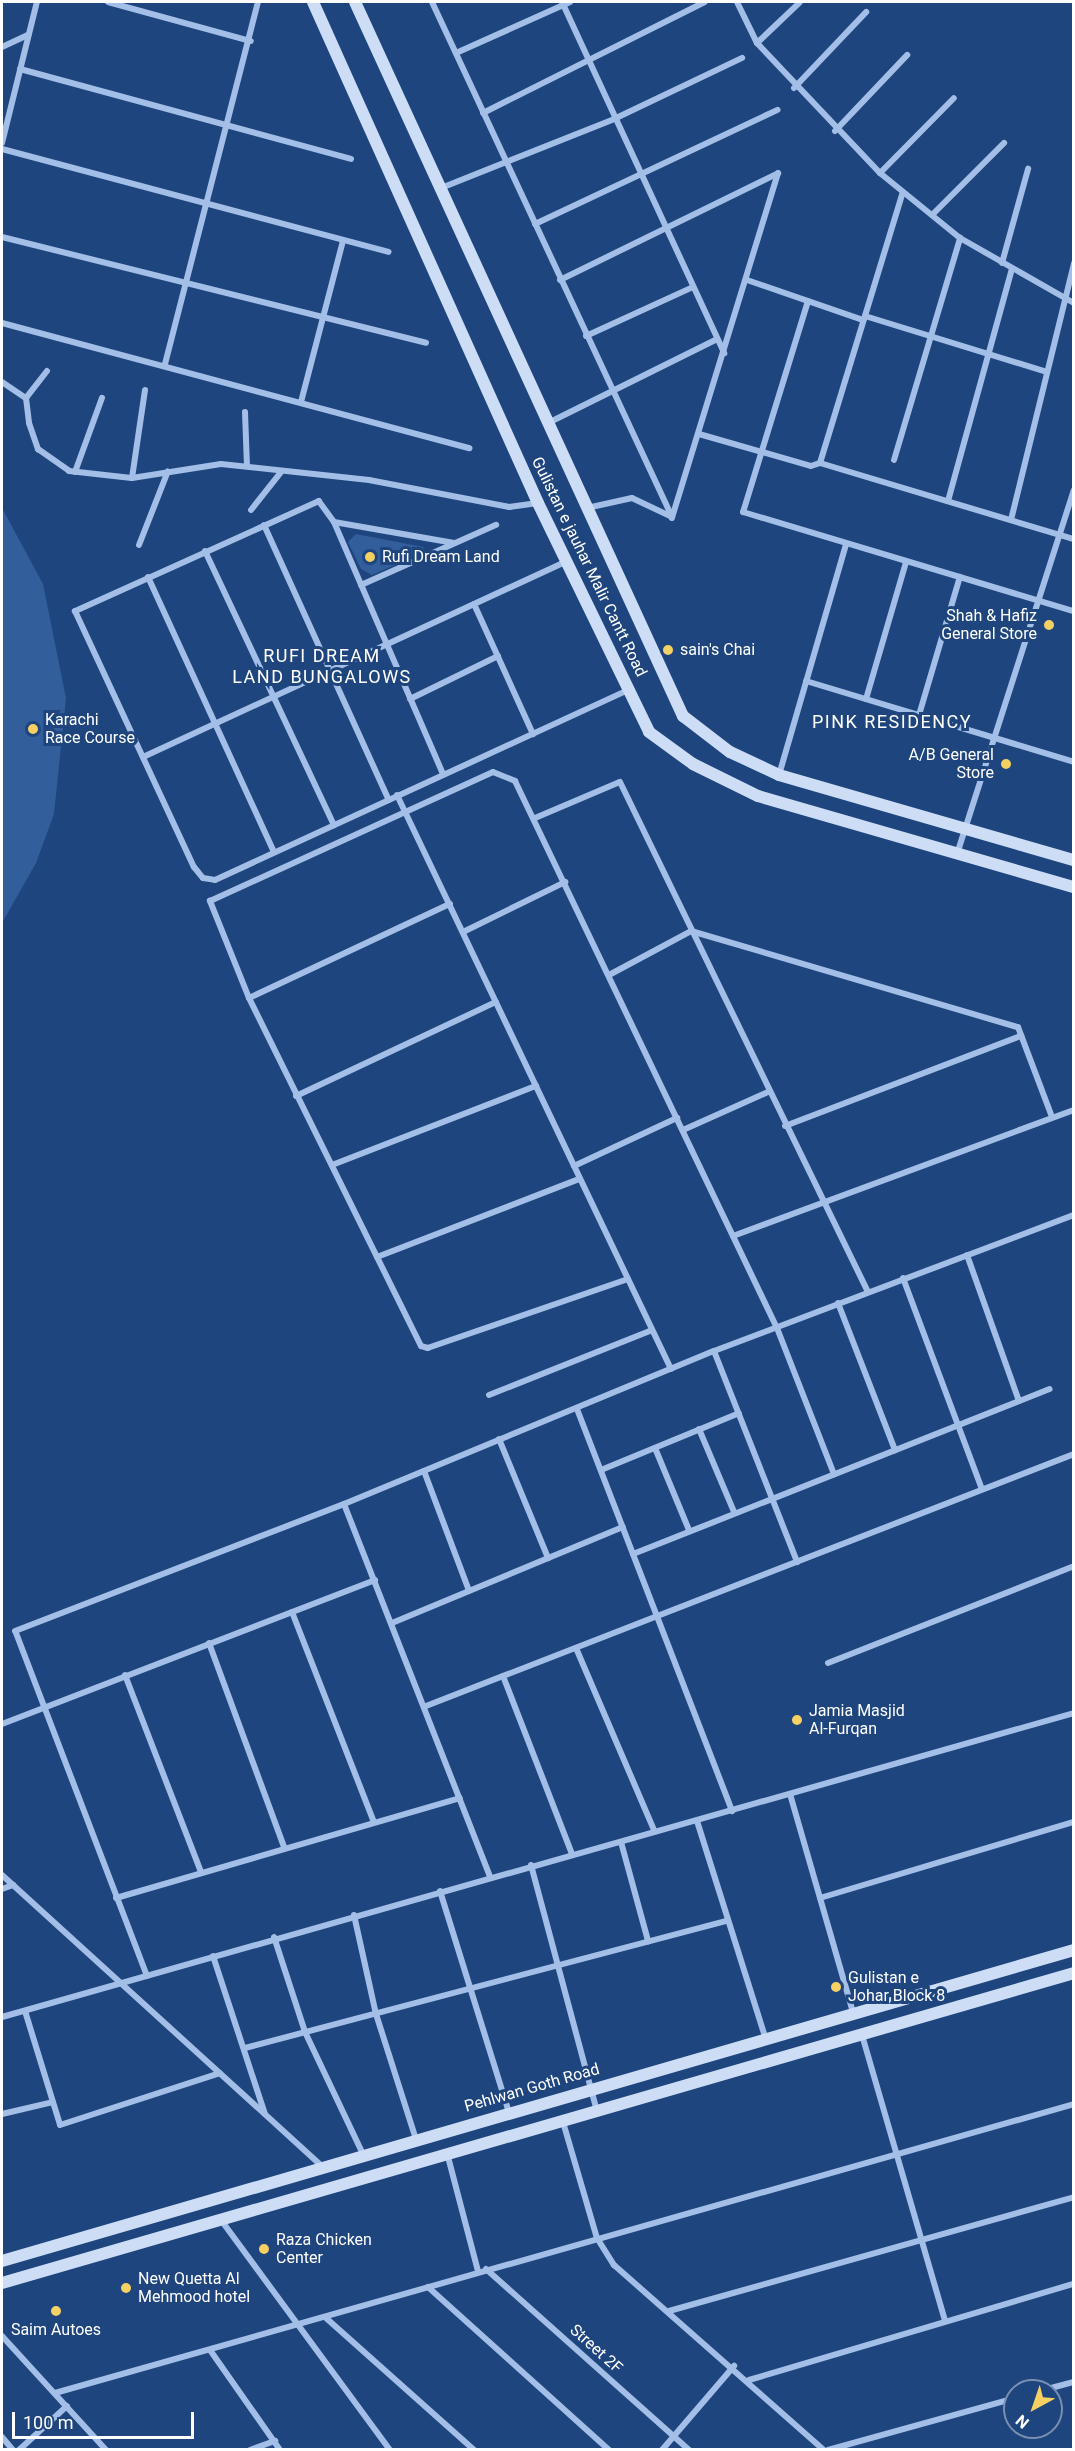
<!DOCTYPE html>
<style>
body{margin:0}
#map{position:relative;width:1075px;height:2451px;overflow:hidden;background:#1f457e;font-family:Roboto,sans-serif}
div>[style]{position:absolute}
.green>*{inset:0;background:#325e9c}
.street>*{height:6px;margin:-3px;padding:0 3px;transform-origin:3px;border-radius:3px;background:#a3bfe7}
.secondary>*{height:12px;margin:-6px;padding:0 6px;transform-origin:6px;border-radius:6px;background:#cdddf6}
.dots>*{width:16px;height:16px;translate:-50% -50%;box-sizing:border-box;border:3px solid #1f457e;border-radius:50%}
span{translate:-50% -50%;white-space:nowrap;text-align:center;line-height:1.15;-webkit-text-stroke:6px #1f457e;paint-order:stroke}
.poi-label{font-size:16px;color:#fff}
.left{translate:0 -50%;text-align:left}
.right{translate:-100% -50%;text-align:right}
.street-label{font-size:16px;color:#fff}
.neighbourhood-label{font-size:18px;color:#fff;letter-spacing:1.5px}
.frame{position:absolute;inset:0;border:3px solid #fff;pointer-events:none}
.north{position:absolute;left:1003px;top:2379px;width:60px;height:60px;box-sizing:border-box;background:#1f457e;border:2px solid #798fb2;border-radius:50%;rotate:220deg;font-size:16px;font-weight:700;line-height:24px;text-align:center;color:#fff}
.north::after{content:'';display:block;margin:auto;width:21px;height:27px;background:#f5d062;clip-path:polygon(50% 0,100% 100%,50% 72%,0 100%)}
.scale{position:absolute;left:12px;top:2412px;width:182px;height:27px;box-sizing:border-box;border:3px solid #fff;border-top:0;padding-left:8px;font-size:18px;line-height:21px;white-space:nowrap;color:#fff;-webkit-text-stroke:4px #1f457e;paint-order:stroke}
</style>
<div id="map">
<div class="green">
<i style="clip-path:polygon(2px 508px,43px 584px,66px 698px,54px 814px,36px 863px,2px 923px)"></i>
<i style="clip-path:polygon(356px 534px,423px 547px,425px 552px,372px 575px,361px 569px,348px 542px)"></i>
</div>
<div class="street">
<i style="left:108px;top:2px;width:148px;rotate:15.3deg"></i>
<i style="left:432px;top:2px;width:568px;rotate:65.01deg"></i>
<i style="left:562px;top:2px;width:387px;rotate:65.2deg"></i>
<i style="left:737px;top:2px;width:46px;rotate:64deg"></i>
<i style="left:757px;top:43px;width:179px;rotate:46.6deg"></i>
<i style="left:880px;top:173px;width:103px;rotate:39.1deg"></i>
<i style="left:960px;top:238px;width:131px;rotate:29.7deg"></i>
<i style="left:757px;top:43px;width:59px;rotate:-43.6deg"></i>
<i style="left:2px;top:47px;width:29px;rotate:-25deg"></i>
<i style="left:456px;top:53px;width:125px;rotate:-24.1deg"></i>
<i style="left:20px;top:69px;width:343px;rotate:15.2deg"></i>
<i style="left:794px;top:88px;width:105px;rotate:-46.5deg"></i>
<i style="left:483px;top:113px;width:248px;rotate:-26.6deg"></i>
<i style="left:835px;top:131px;width:105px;rotate:-46.5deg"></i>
<i style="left:2px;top:143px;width:145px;rotate:-76.1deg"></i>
<i style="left:2px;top:149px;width:400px;rotate:14.9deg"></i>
<i style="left:880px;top:173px;width:105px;rotate:-45.4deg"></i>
<i style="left:441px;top:188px;width:186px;rotate:-21.7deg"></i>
<i style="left:614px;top:119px;width:142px;rotate:-25.5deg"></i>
<i style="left:932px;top:215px;width:102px;rotate:-45deg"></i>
<i style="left:535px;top:224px;width:268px;rotate:-25.2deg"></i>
<i style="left:2px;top:237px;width:437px;rotate:14deg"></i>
<i style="left:1002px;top:263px;width:98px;rotate:-74.5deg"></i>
<i style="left:560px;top:280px;width:243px;rotate:-26.1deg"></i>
<i style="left:778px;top:173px;width:361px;rotate:107.1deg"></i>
<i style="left:747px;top:280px;width:123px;rotate:19deg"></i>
<i style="left:808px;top:301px;width:221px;rotate:107.1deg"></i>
<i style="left:743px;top:512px;width:345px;rotate:16.7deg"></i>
<i style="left:865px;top:316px;width:190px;rotate:17.1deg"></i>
<i style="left:2px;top:323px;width:484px;rotate:15deg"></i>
<i style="left:586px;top:336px;width:115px;rotate:-24.6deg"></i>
<i style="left:165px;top:364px;width:374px;rotate:-75.6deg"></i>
<i style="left:47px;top:371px;width:34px;rotate:128deg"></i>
<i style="left:26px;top:398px;width:25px;rotate:83deg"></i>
<i style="left:29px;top:423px;width:28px;rotate:71deg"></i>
<i style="left:38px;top:449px;width:38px;rotate:35deg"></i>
<i style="left:69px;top:471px;width:63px;rotate:6.3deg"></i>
<i style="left:132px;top:478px;width:90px;rotate:-8.9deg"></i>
<i style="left:221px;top:464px;width:149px;rotate:6.2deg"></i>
<i style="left:369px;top:480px;width:143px;rotate:10.9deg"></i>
<i style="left:509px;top:507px;width:29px;rotate:-8deg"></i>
<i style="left:2px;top:382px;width:29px;rotate:34deg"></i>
<i style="left:301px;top:402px;width:166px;rotate:-75.4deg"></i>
<i style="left:245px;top:412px;width:54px;rotate:87.9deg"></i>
<i style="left:548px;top:423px;width:189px;rotate:-26.4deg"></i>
<i style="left:699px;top:434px;width:116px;rotate:15.9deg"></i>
<i style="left:811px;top:466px;width:9px;rotate:-18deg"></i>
<i style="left:820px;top:463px;width:265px;rotate:16.7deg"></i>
<i style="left:894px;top:460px;width:232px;rotate:-73.4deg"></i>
<i style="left:820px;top:463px;width:283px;rotate:-73deg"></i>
<i style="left:75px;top:472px;width:79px;rotate:-70deg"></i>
<i style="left:132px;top:478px;width:89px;rotate:-81.6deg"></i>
<i style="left:948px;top:501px;width:241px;rotate:-74.6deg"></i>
<i style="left:587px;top:508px;width:46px;rotate:-12.5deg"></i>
<i style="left:632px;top:498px;width:44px;rotate:25.4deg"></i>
<i style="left:251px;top:510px;width:48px;rotate:-51.7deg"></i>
<i style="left:1011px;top:520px;width:265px;rotate:-76.2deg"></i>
<i style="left:334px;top:522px;width:122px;rotate:9.9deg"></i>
<i style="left:264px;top:525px;width:302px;rotate:65.6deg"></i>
<i style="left:139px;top:545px;width:79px;rotate:-68.6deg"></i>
<i style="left:205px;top:551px;width:303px;rotate:64.8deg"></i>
<i style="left:148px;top:577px;width:302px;rotate:65.4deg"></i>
<i style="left:361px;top:585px;width:148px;rotate:-24deg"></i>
<i style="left:474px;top:604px;width:143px;rotate:65.6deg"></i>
<i style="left:806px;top:681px;width:280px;rotate:16.8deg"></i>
<i style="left:410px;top:699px;width:98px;rotate:-26deg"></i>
<i style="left:866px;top:699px;width:143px;rotate:-73.7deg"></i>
<i style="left:919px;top:715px;width:144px;rotate:-73.5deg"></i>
<i style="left:143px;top:757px;width:468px;rotate:-24.8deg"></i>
<i style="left:443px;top:774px;width:275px;rotate:-113.4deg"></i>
<i style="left:334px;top:522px;width:26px;rotate:-126deg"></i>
<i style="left:319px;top:501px;width:268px;rotate:155.7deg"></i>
<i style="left:75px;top:611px;width:282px;rotate:65.1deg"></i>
<i style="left:194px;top:867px;width:14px;rotate:51deg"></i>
<i style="left:203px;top:878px;width:12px;rotate:9deg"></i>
<i style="left:215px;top:880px;width:455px;rotate:-24.7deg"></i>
<i style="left:779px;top:775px;width:241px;rotate:-73.8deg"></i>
<i style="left:397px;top:795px;width:636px;rotate:64.48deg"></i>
<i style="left:535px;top:818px;width:92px;rotate:-23deg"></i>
<i style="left:620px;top:782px;width:567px;rotate:64.07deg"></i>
<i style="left:957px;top:854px;width:382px;rotate:-72.2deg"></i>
<i style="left:463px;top:932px;width:114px;rotate:-26.1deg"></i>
<i style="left:609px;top:975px;width:93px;rotate:-28.2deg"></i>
<i style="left:691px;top:931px;width:341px;rotate:16.4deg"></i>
<i style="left:1018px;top:1027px;width:96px;rotate:69.3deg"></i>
<i style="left:249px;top:998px;width:222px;rotate:-25.1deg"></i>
<i style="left:296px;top:1096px;width:221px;rotate:-25.2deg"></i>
<i style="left:785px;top:1126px;width:253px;rotate:-20.9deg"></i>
<i style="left:683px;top:1130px;width:93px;rotate:-24.1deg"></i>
<i style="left:332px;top:1165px;width:219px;rotate:-21.2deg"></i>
<i style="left:574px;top:1166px;width:114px;rotate:-25deg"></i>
<i style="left:733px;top:1236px;width:364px;rotate:-20.3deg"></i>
<i style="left:967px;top:1255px;width:155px;rotate:70.4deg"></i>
<i style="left:377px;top:1257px;width:217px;rotate:-21.1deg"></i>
<i style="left:903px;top:1278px;width:225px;rotate:69.5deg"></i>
<i style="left:628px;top:1279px;width:212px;rotate:161deg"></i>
<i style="left:428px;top:1348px;width:7px;rotate:-164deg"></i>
<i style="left:421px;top:1346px;width:388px;rotate:-116.3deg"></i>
<i style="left:249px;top:998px;width:105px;rotate:-111.9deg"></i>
<i style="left:210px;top:901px;width:311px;rotate:-24.5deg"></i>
<i style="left:493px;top:772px;width:24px;rotate:22deg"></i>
<i style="left:515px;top:781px;width:607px;rotate:64.41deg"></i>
<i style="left:777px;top:1328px;width:157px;rotate:68.7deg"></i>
<i style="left:838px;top:1303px;width:158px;rotate:68.8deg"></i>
<i style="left:714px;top:1351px;width:227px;rotate:68.5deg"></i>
<i style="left:489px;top:1395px;width:175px;rotate:-21.7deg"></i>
<i style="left:577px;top:1409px;width:431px;rotate:68.9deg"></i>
<i style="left:699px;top:1429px;width:90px;rotate:67.1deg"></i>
<i style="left:499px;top:1439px;width:129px;rotate:67.6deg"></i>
<i style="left:655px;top:1448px;width:89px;rotate:67.5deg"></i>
<i style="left:601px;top:1470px;width:149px;rotate:-22.4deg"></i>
<i style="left:424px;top:1471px;width:128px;rotate:69.4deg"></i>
<i style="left:344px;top:1504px;width:401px;rotate:68.6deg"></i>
<i style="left:633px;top:1554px;width:448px;rotate:-21.6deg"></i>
<i style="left:292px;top:1612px;width:225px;rotate:68.7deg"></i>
<i style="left:392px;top:1623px;width:250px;rotate:-22.6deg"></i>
<i style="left:209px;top:1643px;width:217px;rotate:69.8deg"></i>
<i style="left:576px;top:1648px;width:200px;rotate:66.8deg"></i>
<i style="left:828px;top:1663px;width:264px;rotate:-21.5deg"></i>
<i style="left:125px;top:1675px;width:211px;rotate:68.9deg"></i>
<i style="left:503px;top:1676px;width:191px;rotate:68.8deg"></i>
<i style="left:426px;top:1706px;width:695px;rotate:-21.25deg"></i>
<i style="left:2px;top:1724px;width:400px;rotate:-21.1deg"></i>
<i style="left:790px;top:1794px;width:227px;rotate:73.9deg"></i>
<i style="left:697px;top:1821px;width:226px;rotate:72.5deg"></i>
<i style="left:621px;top:1842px;width:103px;rotate:74.7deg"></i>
<i style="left:531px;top:1865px;width:255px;rotate:75deg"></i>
<i style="left:2px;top:1875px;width:433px;rotate:42.3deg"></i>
<i style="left:2px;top:1889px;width:12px;rotate:-20deg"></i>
<i style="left:440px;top:1891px;width:232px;rotate:72.7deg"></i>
<i style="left:116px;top:1898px;width:358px;rotate:-16.2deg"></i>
<i style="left:820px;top:1898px;width:265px;rotate:-16.7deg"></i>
<i style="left:354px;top:1915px;width:101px;rotate:77.5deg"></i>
<i style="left:376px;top:2014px;width:131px;rotate:72.3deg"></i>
<i style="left:274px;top:1937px;width:100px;rotate:71.9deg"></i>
<i style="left:305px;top:2032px;width:135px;rotate:64.6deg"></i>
<i style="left:213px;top:1956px;width:166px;rotate:71.8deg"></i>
<i style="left:147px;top:1976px;width:369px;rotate:-110.9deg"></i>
<i style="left:15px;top:1631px;width:353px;rotate:-21.1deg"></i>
<i style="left:344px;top:1504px;width:400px;rotate:-22.5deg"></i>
<i style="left:714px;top:1351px;width:385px;rotate:-20.7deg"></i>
<i style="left:25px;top:2011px;width:119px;rotate:72.9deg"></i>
<i style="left:60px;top:2125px;width:168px;rotate:-18deg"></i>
<i style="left:2px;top:2017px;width:1114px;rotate:-15.83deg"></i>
<i style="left:862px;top:2035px;width:297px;rotate:73.8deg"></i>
<i style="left:245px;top:2048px;width:498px;rotate:-14.8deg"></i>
<i style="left:2px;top:2114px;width:52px;rotate:-13.2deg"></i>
<i style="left:563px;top:2122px;width:121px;rotate:73.7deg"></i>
<i style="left:597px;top:2238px;width:32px;rotate:58deg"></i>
<i style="left:614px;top:2265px;width:280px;rotate:41.4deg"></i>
<i style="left:447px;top:2153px;width:122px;rotate:75.3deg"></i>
<i style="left:221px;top:2220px;width:285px;rotate:53.7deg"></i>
<i style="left:486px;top:2269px;width:272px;rotate:41.7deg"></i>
<i style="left:428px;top:2287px;width:244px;rotate:42deg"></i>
<i style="left:669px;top:2311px;width:421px;rotate:-15.7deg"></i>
<i style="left:326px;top:2318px;width:198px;rotate:41.7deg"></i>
<i style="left:2px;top:2336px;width:154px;rotate:47.6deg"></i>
<i style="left:210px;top:2350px;width:122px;rotate:55deg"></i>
<i style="left:749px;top:2380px;width:339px;rotate:-16.5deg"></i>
<i style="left:1040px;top:2391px;width:35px;rotate:-15deg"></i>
<i style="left:55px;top:2393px;width:1059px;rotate:-15.83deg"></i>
<i style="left:2px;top:2437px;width:17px;rotate:50deg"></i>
<i style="left:19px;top:2450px;width:65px;rotate:-42.5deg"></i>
<i style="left:250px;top:2450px;width:27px;rotate:-20deg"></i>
<i style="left:662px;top:2450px;width:111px;rotate:-49.4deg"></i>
<i style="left:828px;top:2450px;width:194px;rotate:-15.5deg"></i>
</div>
<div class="secondary">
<i style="left:313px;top:2px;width:549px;rotate:65.82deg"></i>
<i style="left:538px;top:503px;width:254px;rotate:64.1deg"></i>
<i style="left:649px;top:732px;width:54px;rotate:36deg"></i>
<i style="left:693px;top:764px;width:72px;rotate:26.2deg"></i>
<i style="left:758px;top:796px;width:329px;rotate:16.1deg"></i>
<i style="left:355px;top:2px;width:786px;rotate:65.33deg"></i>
<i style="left:683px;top:716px;width:59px;rotate:37.5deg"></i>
<i style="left:730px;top:752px;width:54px;rotate:25.1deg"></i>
<i style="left:779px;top:775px;width:307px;rotate:16.1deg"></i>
<i style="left:2px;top:2261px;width:1116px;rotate:-16.18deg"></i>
<i style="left:2px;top:2283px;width:1116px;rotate:-16.13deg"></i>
</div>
<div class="dots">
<i style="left:370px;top:557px;background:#f5d062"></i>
<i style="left:1049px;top:625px;background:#f5d062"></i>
<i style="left:668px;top:650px;background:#f5d062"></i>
<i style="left:33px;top:729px;background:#f5d062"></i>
<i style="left:1006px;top:764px;background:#f5d062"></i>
<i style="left:797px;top:1720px;background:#f5d062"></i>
<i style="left:836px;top:1987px;background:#f5d062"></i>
<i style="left:264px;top:2249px;background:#f5d062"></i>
<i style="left:126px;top:2288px;background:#f5d062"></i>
<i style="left:56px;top:2311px;background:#f5d062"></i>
</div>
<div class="poi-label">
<span class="left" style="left:382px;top:557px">Rufi Dream Land</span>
<span class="right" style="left:1037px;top:625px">Shah &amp; Hafiz<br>General Store</span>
<span class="left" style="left:680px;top:650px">sain's Chai</span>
<span class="left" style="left:45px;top:729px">Karachi<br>Race Course</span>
<span class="right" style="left:994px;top:764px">A/B General<br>Store</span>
<span class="left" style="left:809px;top:1720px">Jamia Masjid<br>Al-Furqan</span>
<span class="left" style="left:848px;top:1987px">Gulistan e<br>Johar Block 8</span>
<span class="left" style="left:276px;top:2249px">Raza Chicken<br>Center</span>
<span class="left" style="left:138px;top:2288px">New Quetta Al<br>Mehmood hotel</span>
<span style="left:56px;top:2330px">Saim Autoes</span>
</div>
<div class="street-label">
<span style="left:589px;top:567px;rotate:64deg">Gulistan e jauhar Malir Cantt Road</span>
<span style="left:532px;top:2088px;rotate:-16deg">Pehlwan Goth Road</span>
<span style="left:596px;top:2349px;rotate:42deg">Street 2F</span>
</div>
<div class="neighbourhood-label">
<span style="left:322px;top:667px">RUFI DREAM<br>LAND BUNGALOWS</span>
<span style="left:892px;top:722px">PINK RESIDENCY</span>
</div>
<div class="frame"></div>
<div class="north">N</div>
<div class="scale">100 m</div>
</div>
